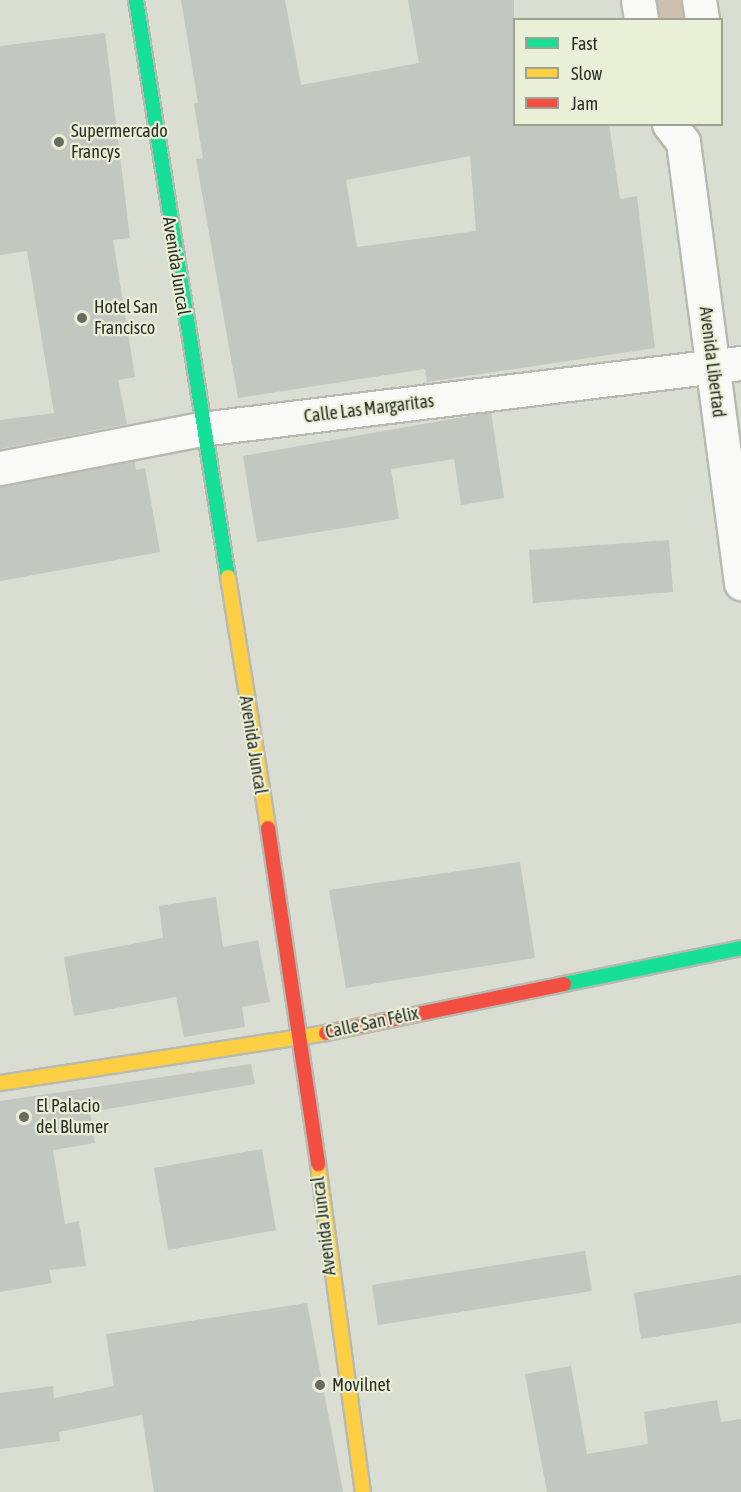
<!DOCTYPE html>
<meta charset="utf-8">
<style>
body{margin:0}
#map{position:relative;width:741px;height:1492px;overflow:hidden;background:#daddd1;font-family:"Asap Condensed",sans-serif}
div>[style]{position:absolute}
.green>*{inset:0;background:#cdc0af}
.building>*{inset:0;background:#c2c7bf}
.roads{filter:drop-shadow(2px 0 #b7bab0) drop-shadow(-2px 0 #b7bab0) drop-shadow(0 2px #b7bab0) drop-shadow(0 -2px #b7bab0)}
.street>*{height:33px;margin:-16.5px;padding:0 16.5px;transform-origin:16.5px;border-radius:16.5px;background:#f9faf8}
.fast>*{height:14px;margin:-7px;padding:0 7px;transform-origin:7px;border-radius:7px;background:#16e098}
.slow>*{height:14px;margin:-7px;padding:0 7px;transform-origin:7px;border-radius:7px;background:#ffcf43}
.jam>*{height:14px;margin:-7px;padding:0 7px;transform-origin:7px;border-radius:7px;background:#f24e42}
.dots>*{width:16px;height:16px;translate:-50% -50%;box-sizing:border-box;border:3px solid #eaf0d8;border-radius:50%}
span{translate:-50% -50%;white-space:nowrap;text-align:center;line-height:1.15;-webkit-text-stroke:4.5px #eaf0d8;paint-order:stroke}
.poi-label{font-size:18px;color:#2c2e25}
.left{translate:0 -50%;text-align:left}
.street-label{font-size:18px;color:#2c2e25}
.legend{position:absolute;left:513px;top:18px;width:210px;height:108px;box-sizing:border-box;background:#eaf0d8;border:2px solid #9ea290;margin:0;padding:8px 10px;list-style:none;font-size:18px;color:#2c2e25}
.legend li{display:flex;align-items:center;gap:12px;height:30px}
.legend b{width:30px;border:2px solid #9ea290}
</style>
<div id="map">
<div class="green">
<i style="clip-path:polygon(657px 0,682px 0,686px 19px,660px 19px)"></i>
</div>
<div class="building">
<i style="clip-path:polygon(evenodd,181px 0,285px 0,301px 85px,419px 63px,408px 0,514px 0,514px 124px,609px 124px,620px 199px,637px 196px,655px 348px,427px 382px,425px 369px,238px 398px,196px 159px,203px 158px,194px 104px,198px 103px,181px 0,470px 156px,476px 231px,357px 247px,346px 180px,470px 156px)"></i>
<i style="clip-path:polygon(105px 33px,130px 238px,113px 240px,135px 377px,118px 380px,127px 424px,0 449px,0 420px,54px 413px,27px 251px,0 255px,0 46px)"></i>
<i style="clip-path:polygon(491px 412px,504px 498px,461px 505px,454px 459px,391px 469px,399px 519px,257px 542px,243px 456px)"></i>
<i style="clip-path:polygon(135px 461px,136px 470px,145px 468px,160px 552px,0 581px,0 486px)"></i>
<i style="clip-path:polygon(669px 540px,673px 592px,533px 603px,529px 550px)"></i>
<i style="clip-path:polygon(520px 862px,535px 958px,346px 988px,329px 890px)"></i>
<i style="clip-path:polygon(216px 897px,223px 947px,258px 940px,270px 1002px,242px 1007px,245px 1027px,184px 1037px,176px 997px,74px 1016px,64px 957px,163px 938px,159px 906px)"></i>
<i style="clip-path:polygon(251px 1064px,255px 1084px,90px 1112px,95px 1143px,53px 1150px,65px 1224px,79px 1221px,86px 1266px,49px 1270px,52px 1283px,0 1292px,0 1101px)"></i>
<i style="clip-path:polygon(262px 1149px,276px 1230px,168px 1250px,154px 1168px)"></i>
<i style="clip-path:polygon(585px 1251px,592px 1291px,378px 1325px,372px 1285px)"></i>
<i style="clip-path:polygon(741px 1275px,741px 1323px,641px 1339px,634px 1293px)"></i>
<i style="clip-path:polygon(307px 1303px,343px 1492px,154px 1492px,142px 1415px,59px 1432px,60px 1441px,0 1449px,0 1393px,53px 1386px,54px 1398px,114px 1386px,106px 1334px)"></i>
<i style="clip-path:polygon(571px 1366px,587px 1454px,648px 1444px,644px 1412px,717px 1400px,721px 1422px,741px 1419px,741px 1492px,547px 1492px,525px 1374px)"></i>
</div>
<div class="roads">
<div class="street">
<i style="left:638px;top:0;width:20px;rotate:81deg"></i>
<i style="left:699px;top:0;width:20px;rotate:81deg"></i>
<i style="left:669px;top:124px;width:23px;rotate:52deg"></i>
<i style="left:683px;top:142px;width:445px;rotate:82.5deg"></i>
<i style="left:0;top:468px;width:205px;rotate:-11deg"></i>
<i style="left:201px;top:429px;width:544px;rotate:-6.97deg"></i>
</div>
<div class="fast">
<i style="left:136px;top:0;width:584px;rotate:80.94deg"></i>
<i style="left:564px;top:984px;width:181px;rotate:-11.5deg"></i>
</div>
<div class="slow">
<i style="left:228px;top:577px;width:254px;rotate:80.9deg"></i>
<i style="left:0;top:1083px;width:330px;rotate:-8.7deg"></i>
<i style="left:318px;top:1164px;width:331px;rotate:82.2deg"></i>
</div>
<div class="jam">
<i style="left:268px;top:828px;width:340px;rotate:81.5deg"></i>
<i style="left:326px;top:1033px;width:243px;rotate:-11.6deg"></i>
</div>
</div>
<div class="dots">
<i style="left:59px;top:142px;background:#696b61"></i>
<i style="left:82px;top:318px;background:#696b61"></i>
<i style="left:24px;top:1117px;background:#696b61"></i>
<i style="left:320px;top:1385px;background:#696b61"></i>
</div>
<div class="poi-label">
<span class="left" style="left:71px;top:142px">Supermercado<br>Francys</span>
<span class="left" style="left:94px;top:318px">Hotel San<br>Francisco</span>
<span class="left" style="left:36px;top:1117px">El Palacio<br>del Blumer</span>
<span class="left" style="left:332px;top:1385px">Movilnet</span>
</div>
<div class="street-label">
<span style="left:176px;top:266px;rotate:81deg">Avenida Juncal</span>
<span style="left:712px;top:362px;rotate:83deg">Avenida Libertad</span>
<span style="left:369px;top:409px;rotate:-7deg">Calle Las Margaritas</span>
<span style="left:253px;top:745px;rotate:81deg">Avenida Juncal</span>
<span style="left:372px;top:1023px;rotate:-12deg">Calle San Félix</span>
<span style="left:324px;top:1226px;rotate:-97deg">Avenida Juncal</span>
</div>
<ul class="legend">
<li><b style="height:8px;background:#16e098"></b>Fast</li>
<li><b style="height:8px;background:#ffcf43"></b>Slow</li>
<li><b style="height:8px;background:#f24e42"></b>Jam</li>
</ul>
</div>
